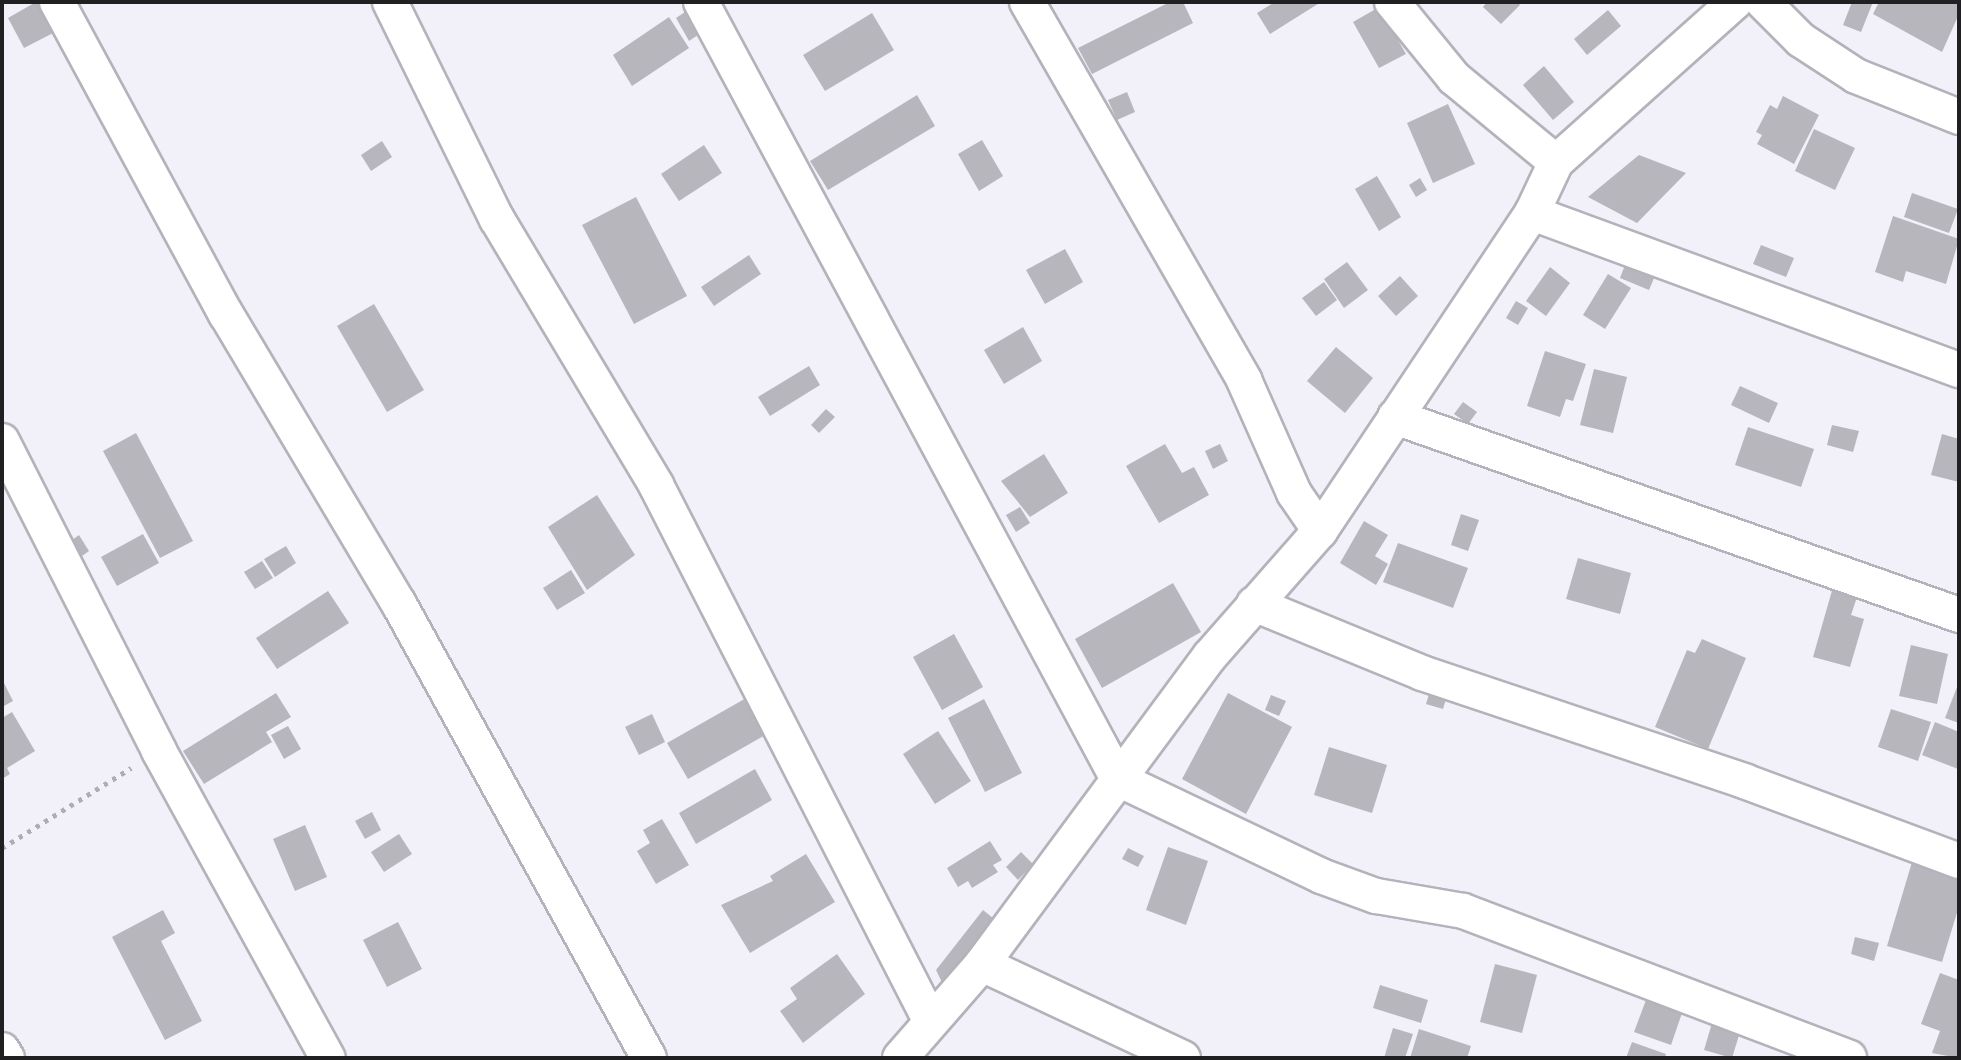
<!DOCTYPE html>
<style>
body{margin:0}
#map{position:relative;width:1961px;height:1060px;overflow:hidden;background:#f2f0f8;font-family:Signika,sans-serif}
div>[style]{position:absolute}
.building>*{inset:0;background:#b7b6bd}
.path>*{height:5px;margin-top:-2.5px;transform-origin:0;background:repeating-linear-gradient(90deg,#afadb4 0 4px,transparent 0 10px)}
.roads{filter:drop-shadow(2px 0 #b4b2ba) drop-shadow(-2px 0 #b4b2ba) drop-shadow(0 2px #b4b2ba) drop-shadow(0 -2px #b4b2ba)}
.minor>*{height:34px;margin:-17px;padding:0 17px;transform-origin:17px;border-radius:17px;background:#fff}
span{translate:-50% -50%;white-space:nowrap;text-align:center;line-height:1.15;-webkit-text-stroke:8px #fefefe;paint-order:stroke}
.frame{position:absolute;inset:0;border:4px solid #201f22;pointer-events:none}
</style>
<div id="map">
<div class="building">
<i style="clip-path:polygon(36px 2px,41px 2px,57px 31px,24px 48px,8px 18px)"></i>
<i style="clip-path:polygon(1170px 2px,1183px 2px,1193px 23px,1092px 74px,1078px 48px)"></i>
<i style="clip-path:polygon(1275px 2px,1321px 2px,1270px 34px,1257px 13px)"></i>
<i style="clip-path:polygon(1388px 2px,1404px 30px,1395px 35px,1406px 54px,1379px 68px,1353px 22px)"></i>
<i style="clip-path:polygon(1487px 2px,1518px 2px,1520px 5px,1501px 24px,1483px 7px)"></i>
<i style="clip-path:polygon(1852px 2px,1873px 2px,1861px 32px,1843px 25px)"></i>
<i style="clip-path:polygon(1879px 2px,1959px 2px,1959px 14px,1942px 52px,1873px 14px)"></i>
<i style="clip-path:polygon(688px 10px,701px 33px,689px 41px,676px 18px)"></i>
<i style="clip-path:polygon(1608px 10px,1621px 26px,1587px 55px,1574px 39px)"></i>
<i style="clip-path:polygon(872px 13px,894px 50px,825px 91px,803px 55px)"></i>
<i style="clip-path:polygon(669px 17px,689px 48px,632px 86px,613px 55px)"></i>
<i style="clip-path:polygon(1544px 66px,1574px 102px,1553px 120px,1523px 85px)"></i>
<i style="clip-path:polygon(1127px 92px,1135px 112px,1117px 120px,1108px 100px)"></i>
<i style="clip-path:polygon(917px 95px,935px 126px,828px 190px,810px 161px)"></i>
<i style="clip-path:polygon(1783px 96px,1819px 115px,1794px 164px,1757px 144px,1762px 135px,1756px 132px,1770px 105px,1777px 109px)"></i>
<i style="clip-path:polygon(1448px 104px,1475px 164px,1433px 183px,1407px 123px)"></i>
<i style="clip-path:polygon(1814px 129px,1855px 148px,1835px 190px,1795px 171px)"></i>
<i style="clip-path:polygon(982px 140px,1003px 176px,979px 191px,958px 154px)"></i>
<i style="clip-path:polygon(382px 141px,392px 157px,371px 171px,361px 155px)"></i>
<i style="clip-path:polygon(704px 145px,722px 173px,679px 201px,661px 174px)"></i>
<i style="clip-path:polygon(1639px 155px,1686px 173px,1637px 223px,1588px 197px)"></i>
<i style="clip-path:polygon(1377px 176px,1401px 217px,1379px 231px,1355px 189px)"></i>
<i style="clip-path:polygon(1420px 178px,1427px 190px,1416px 197px,1409px 185px)"></i>
<i style="clip-path:polygon(1912px 193px,1958px 209px,1949px 233px,1904px 217px)"></i>
<i style="clip-path:polygon(636px 197px,687px 296px,634px 324px,582px 225px)"></i>
<i style="clip-path:polygon(1893px 216px,1959px 239px,1946px 284px,1906px 271px,1903px 282px,1875px 272px)"></i>
<i style="clip-path:polygon(1761px 245px,1794px 258px,1786px 277px,1753px 264px)"></i>
<i style="clip-path:polygon(1065px 249px,1083px 282px,1045px 304px,1026px 270px)"></i>
<i style="clip-path:polygon(1630px 252px,1660px 264px,1649px 290px,1620px 278px)"></i>
<i style="clip-path:polygon(749px 255px,761px 274px,714px 306px,701px 287px)"></i>
<i style="clip-path:polygon(1347px 262px,1368px 290px,1344px 308px,1324px 279px)"></i>
<i style="clip-path:polygon(1550px 267px,1570px 283px,1546px 316px,1526px 301px)"></i>
<i style="clip-path:polygon(1608px 274px,1631px 288px,1605px 329px,1583px 315px)"></i>
<i style="clip-path:polygon(1400px 276px,1418px 296px,1396px 316px,1378px 296px)"></i>
<i style="clip-path:polygon(1324px 282px,1337px 300px,1316px 316px,1302px 298px)"></i>
<i style="clip-path:polygon(1516px 301px,1528px 308px,1518px 325px,1506px 318px)"></i>
<i style="clip-path:polygon(374px 304px,424px 390px,387px 412px,337px 326px)"></i>
<i style="clip-path:polygon(1023px 327px,1042px 361px,1004px 384px,984px 350px)"></i>
<i style="clip-path:polygon(1336px 347px,1373px 378px,1345px 413px,1307px 381px)"></i>
<i style="clip-path:polygon(1545px 351px,1586px 364px,1573px 401px,1566px 399px,1560px 417px,1527px 406px)"></i>
<i style="clip-path:polygon(809px 366px,820px 385px,770px 416px,758px 397px)"></i>
<i style="clip-path:polygon(1594px 369px,1627px 377px,1613px 433px,1580px 425px)"></i>
<i style="clip-path:polygon(1740px 386px,1778px 403px,1769px 423px,1731px 405px)"></i>
<i style="clip-path:polygon(1463px 402px,1477px 412px,1468px 424px,1454px 414px)"></i>
<i style="clip-path:polygon(826px 409px,835px 417px,819px 433px,811px 425px)"></i>
<i style="clip-path:polygon(1832px 425px,1859px 431px,1853px 452px,1827px 445px)"></i>
<i style="clip-path:polygon(1748px 427px,1814px 449px,1801px 487px,1735px 465px)"></i>
<i style="clip-path:polygon(136px 433px,193px 541px,160px 558px,103px 451px)"></i>
<i style="clip-path:polygon(1942px 434px,1959px 439px,1959px 482px,1931px 475px)"></i>
<i style="clip-path:polygon(1165px 444px,1182px 473px,1194px 467px,1209px 495px,1159px 523px,1126px 466px)"></i>
<i style="clip-path:polygon(1220px 444px,1228px 461px,1213px 469px,1205px 451px)"></i>
<i style="clip-path:polygon(1044px 454px,1068px 493px,1030px 517px,1001px 481px)"></i>
<i style="clip-path:polygon(597px 495px,635px 555px,587px 590px,548px 527px)"></i>
<i style="clip-path:polygon(1020px 507px,1030px 523px,1016px 532px,1006px 515px)"></i>
<i style="clip-path:polygon(1461px 514px,1479px 520px,1468px 551px,1451px 545px)"></i>
<i style="clip-path:polygon(1364px 521px,1388px 535px,1375px 556px,1388px 564px,1376px 585px,1340px 563px)"></i>
<i style="clip-path:polygon(143px 534px,159px 563px,117px 586px,101px 557px)"></i>
<i style="clip-path:polygon(79px 535px,89px 551px,75px 561px,65px 545px)"></i>
<i style="clip-path:polygon(1398px 543px,1468px 568px,1453px 608px,1383px 582px)"></i>
<i style="clip-path:polygon(286px 546px,296px 563px,275px 577px,264px 559px)"></i>
<i style="clip-path:polygon(1578px 558px,1631px 573px,1620px 614px,1566px 599px)"></i>
<i style="clip-path:polygon(262px 561px,273px 578px,255px 589px,244px 572px)"></i>
<i style="clip-path:polygon(571px 570px,585px 593px,557px 610px,543px 588px)"></i>
<i style="clip-path:polygon(1173px 583px,1201px 632px,1102px 688px,1075px 639px)"></i>
<i style="clip-path:polygon(1833px 587px,1858px 594px,1851px 615px,1864px 619px,1850px 667px,1813px 657px)"></i>
<i style="clip-path:polygon(328px 591px,349px 623px,277px 669px,256px 638px)"></i>
<i style="clip-path:polygon(954px 634px,983px 687px,942px 710px,913px 657px)"></i>
<i style="clip-path:polygon(1702px 639px,1746px 658px,1708px 749px,1655px 727px,1687px 650px,1695px 653px)"></i>
<i style="clip-path:polygon(1911px 645px,1948px 654px,1937px 704px,1899px 696px)"></i>
<i style="clip-path:polygon(2px 679px,13px 701px,2px 707px)"></i>
<i style="clip-path:polygon(1959px 682px,1959px 723px,1945px 718px)"></i>
<i style="clip-path:polygon(276px 693px,291px 717px,266px 732px,272px 742px,204px 784px,183px 751px)"></i>
<i style="clip-path:polygon(1228px 693px,1292px 727px,1246px 814px,1182px 779px)"></i>
<i style="clip-path:polygon(1429px 694px,1446px 699px,1443px 709px,1426px 704px)"></i>
<i style="clip-path:polygon(1271px 695px,1286px 701px,1279px 716px,1265px 710px)"></i>
<i style="clip-path:polygon(748px 697px,767px 734px,688px 779px,667px 743px)"></i>
<i style="clip-path:polygon(984px 699px,1022px 773px,985px 792px,948px 718px)"></i>
<i style="clip-path:polygon(1891px 709px,1931px 722px,1918px 761px,1878px 747px)"></i>
<i style="clip-path:polygon(12px 712px,35px 751px,7px 768px,10px 774px,2px 779px,2px 718px)"></i>
<i style="clip-path:polygon(652px 714px,665px 742px,639px 755px,625px 727px)"></i>
<i style="clip-path:polygon(1935px 722px,1959px 732px,1958px 769px,1922px 755px)"></i>
<i style="clip-path:polygon(288px 726px,301px 749px,284px 759px,271px 735px)"></i>
<i style="clip-path:polygon(938px 731px,971px 781px,935px 804px,903px 754px)"></i>
<i style="clip-path:polygon(1329px 747px,1387px 765px,1372px 813px,1314px 795px)"></i>
<i style="clip-path:polygon(755px 769px,772px 800px,696px 844px,679px 813px)"></i>
<i style="clip-path:polygon(372px 812px,381px 830px,365px 839px,355px 821px)"></i>
<i style="clip-path:polygon(662px 819px,689px 865px,656px 884px,637px 851px,650px 843px,643px 830px)"></i>
<i style="clip-path:polygon(305px 825px,327px 877px,295px 891px,273px 839px)"></i>
<i style="clip-path:polygon(399px 834px,412px 854px,384px 872px,371px 852px)"></i>
<i style="clip-path:polygon(990px 841px,1002px 860px,993px 865px,998px 872px,972px 888px,968px 881px,958px 887px,947px 868px)"></i>
<i style="clip-path:polygon(1168px 847px,1208px 861px,1186px 925px,1146px 910px)"></i>
<i style="clip-path:polygon(1128px 848px,1144px 856px,1138px 867px,1122px 859px)"></i>
<i style="clip-path:polygon(1021px 852px,1033px 864px,1018px 880px,1006px 867px)"></i>
<i style="clip-path:polygon(1915px 852px,1959px 866px,1959px 906px,1942px 962px,1887px 946px)"></i>
<i style="clip-path:polygon(806px 854px,835px 902px,750px 953px,721px 905px,773px 881px,770px 876px)"></i>
<i style="clip-path:polygon(163px 910px,175px 933px,161px 941px,202px 1021px,165px 1040px,112px 937px)"></i>
<i style="clip-path:polygon(983px 910px,1003px 926px,947px 993px,936px 970px)"></i>
<i style="clip-path:polygon(398px 922px,422px 969px,387px 987px,363px 940px)"></i>
<i style="clip-path:polygon(1855px 937px,1879px 943px,1874px 961px,1851px 954px)"></i>
<i style="clip-path:polygon(837px 954px,865px 994px,803px 1043px,780px 1011px,797px 999px,790px 988px)"></i>
<i style="clip-path:polygon(1495px 964px,1537px 975px,1522px 1033px,1480px 1022px)"></i>
<i style="clip-path:polygon(1940px 973px,1959px 980px,1959px 1058px,1932px 1053px,1940px 1031px,1921px 1024px)"></i>
<i style="clip-path:polygon(1380px 985px,1428px 1000px,1421px 1023px,1373px 1008px)"></i>
<i style="clip-path:polygon(1646px 1000px,1682px 1013px,1671px 1045px,1634px 1032px)"></i>
<i style="clip-path:polygon(1712px 1023px,1740px 1032px,1732px 1058px,1704px 1050px)"></i>
<i style="clip-path:polygon(1393px 1028px,1413px 1034px,1405px 1058px,1384px 1058px)"></i>
<i style="clip-path:polygon(1419px 1029px,1471px 1046px,1467px 1058px,1410px 1058px)"></i>
<i style="clip-path:polygon(1632px 1042px,1666px 1054px,1665px 1058px,1626px 1058px)"></i>
</div>
<div class="path">
<i style="left:2px;top:848px;width:152px;rotate:-31.8deg"></i>
</div>
<div class="roads">
<div class="minor">
<i style="left:57px;top:2px;width:355px;rotate:61.6deg"></i>
<i style="left:226px;top:314px;width:338px;rotate:59.2deg"></i>
<i style="left:399px;top:604px;width:518px;rotate:61.16deg"></i>
<i style="left:390px;top:2px;width:242px;rotate:63.8deg"></i>
<i style="left:497px;top:219px;width:310px;rotate:59.1deg"></i>
<i style="left:656px;top:485px;width:603px;rotate:62.88deg"></i>
<i style="left:701px;top:2px;width:882px;rotate:61.78deg"></i>
<i style="left:1118px;top:779px;width:225px;rotate:25.5deg"></i>
<i style="left:1321px;top:876px;width:59px;rotate:20deg"></i>
<i style="left:1376px;top:896px;width:88px;rotate:9.8deg"></i>
<i style="left:1463px;top:911px;width:413px;rotate:20.8deg"></i>
<i style="left:1027px;top:2px;width:436px;rotate:60.1deg"></i>
<i style="left:1244px;top:380px;width:124px;rotate:66.1deg"></i>
<i style="left:1294px;top:493px;width:46px;rotate:55.6deg"></i>
<i style="left:1392px;top:2px;width:98px;rotate:50.8deg"></i>
<i style="left:1454px;top:78px;width:132px;rotate:39.5deg"></i>
<i style="left:1763px;top:2px;width:54px;rotate:45deg"></i>
<i style="left:1801px;top:40px;width:66px;rotate:33.2deg"></i>
<i style="left:1856px;top:76px;width:111px;rotate:21.7deg"></i>
<i style="left:1532px;top:213px;width:455px;rotate:20.2deg"></i>
<i style="left:1395px;top:417px;width:598px;rotate:19.34deg"></i>
<i style="left:2px;top:441px;width:347px;rotate:63.1deg"></i>
<i style="left:159px;top:751px;width:350px;rotate:61.2deg"></i>
<i style="left:1254px;top:604px;width:182px;rotate:22.3deg"></i>
<i style="left:1422px;top:673px;width:340px;rotate:18.5deg"></i>
<i style="left:1744px;top:781px;width:229px;rotate:20.4deg"></i>
<i style="left:982px;top:964px;width:222px;rotate:25.1deg"></i>
<i style="left:2px;top:1050px;width:9px;rotate:58deg"></i>
<i style="left:900px;top:1058px;width:125px;rotate:-48.9deg"></i>
<i style="left:982px;top:964px;width:383px;rotate:-53.5deg"></i>
<i style="left:1210px;top:656px;width:167px;rotate:-48.7deg"></i>
<i style="left:1320px;top:531px;width:382px;rotate:-56.3deg"></i>
<i style="left:1532px;top:213px;width:56px;rotate:-64.8deg"></i>
<i style="left:1556px;top:162px;width:240px;rotate:-41.8deg"></i>
</div>
</div>
<div class="frame"></div>
</div>
